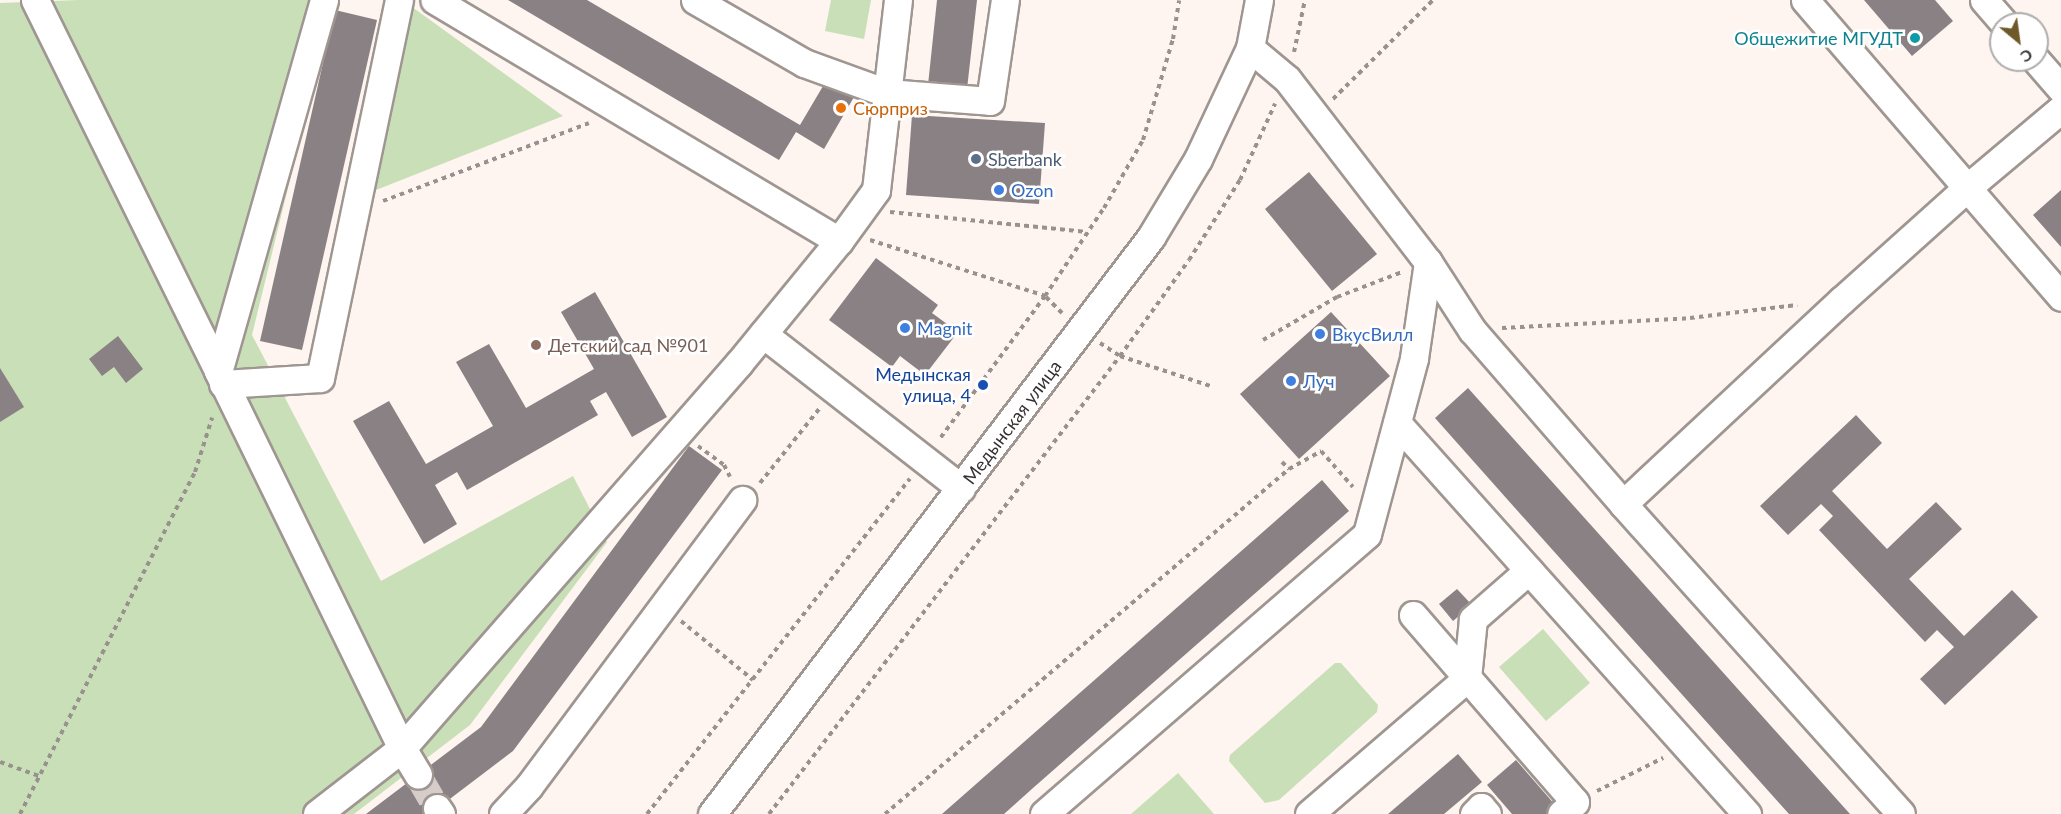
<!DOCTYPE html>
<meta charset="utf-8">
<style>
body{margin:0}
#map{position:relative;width:2061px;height:814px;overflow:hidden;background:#fef4f0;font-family:Lato,sans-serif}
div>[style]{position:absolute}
.green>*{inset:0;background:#c9dfb7}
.building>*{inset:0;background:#8a8185}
.minor-tunnel>*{height:27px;margin-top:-13.5px;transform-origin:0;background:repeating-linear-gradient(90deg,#d6cdca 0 27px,transparent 0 41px)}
.path>*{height:4px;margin-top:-2px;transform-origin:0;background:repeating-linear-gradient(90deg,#98918e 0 4.5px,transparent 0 9px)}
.roads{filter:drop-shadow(2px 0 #9f9692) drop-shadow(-2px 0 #9f9692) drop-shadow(0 2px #9f9692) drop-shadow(0 -2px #9f9692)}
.minor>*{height:27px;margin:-13.5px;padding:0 13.5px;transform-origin:13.5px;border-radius:13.5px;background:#fff}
.dots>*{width:16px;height:16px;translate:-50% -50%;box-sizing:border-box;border:3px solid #fff;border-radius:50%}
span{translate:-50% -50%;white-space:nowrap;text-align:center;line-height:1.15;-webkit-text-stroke:5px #fff;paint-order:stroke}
.culture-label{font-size:18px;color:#0d838f}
.right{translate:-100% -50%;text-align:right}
.food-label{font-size:18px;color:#c56008}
.left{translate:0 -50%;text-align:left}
.service-label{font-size:18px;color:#4e5e75}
.shop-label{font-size:18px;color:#366cbe}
.education-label{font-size:18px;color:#785e54}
.transit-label{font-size:18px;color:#164399}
.street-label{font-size:18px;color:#353130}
.north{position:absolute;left:1989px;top:12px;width:60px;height:60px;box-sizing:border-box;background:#fff;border:2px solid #aeadac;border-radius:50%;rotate:151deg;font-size:16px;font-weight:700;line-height:24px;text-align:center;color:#353130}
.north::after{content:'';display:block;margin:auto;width:21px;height:27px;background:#6e5a29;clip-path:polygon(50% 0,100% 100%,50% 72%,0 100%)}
</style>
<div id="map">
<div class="green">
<i style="clip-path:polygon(79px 0,334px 0,252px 335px,381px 581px,573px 476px,607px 542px,470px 725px,354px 814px,0 814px,0 3px)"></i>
<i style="clip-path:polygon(831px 0,871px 0,864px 39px,825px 31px)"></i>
<i style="clip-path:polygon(408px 4px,563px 116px,371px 192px)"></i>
<i style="clip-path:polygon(1543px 629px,1590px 683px,1546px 721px,1499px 667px)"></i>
<i style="clip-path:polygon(1335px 663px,1341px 663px,1378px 705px,1377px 712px,1279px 800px,1265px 803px,1229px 761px,1230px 755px)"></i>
<i style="clip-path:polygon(1178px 773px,1214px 814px,1131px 814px)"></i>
</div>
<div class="building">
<i style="clip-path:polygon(508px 0,587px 0,800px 125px,826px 81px,854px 97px,824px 149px,796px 132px,779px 160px)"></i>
<i style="clip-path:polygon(937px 0,977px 0,967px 89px,928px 85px)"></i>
<i style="clip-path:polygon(1864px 0,1935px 0,1953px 21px,1912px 56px)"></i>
<i style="clip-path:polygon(335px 10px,377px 20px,302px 350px,260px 341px)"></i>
<i style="clip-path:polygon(912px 115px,1045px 123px,1039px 204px,906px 195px)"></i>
<i style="clip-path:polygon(1309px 172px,1377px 254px,1332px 291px,1265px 209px)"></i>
<i style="clip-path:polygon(2061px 190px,2061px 247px,2033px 215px)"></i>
<i style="clip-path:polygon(876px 258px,938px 305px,932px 313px,958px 332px,925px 375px,900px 356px,892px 367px,829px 320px)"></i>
<i style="clip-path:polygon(595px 292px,667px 417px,632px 437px,606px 392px,590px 401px,598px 415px,467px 490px,457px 472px,435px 485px,457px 524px,424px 544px,353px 421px,389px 401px,426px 464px,493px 426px,456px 362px,489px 344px,526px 408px,594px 369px,561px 312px)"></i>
<i style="clip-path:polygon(1331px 312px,1390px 376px,1299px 459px,1240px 394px)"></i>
<i style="clip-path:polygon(118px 336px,143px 369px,126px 383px,114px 367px,102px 376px,89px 359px)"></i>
<i style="clip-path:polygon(0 368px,24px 407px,0 422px)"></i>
<i style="clip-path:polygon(1468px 388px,1850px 814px,1789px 814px,1523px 517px,1435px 418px)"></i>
<i style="clip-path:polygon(1856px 415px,1882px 443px,1832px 491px,1887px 549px,1936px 502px,1962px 529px,1909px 579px,1964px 636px,2012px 590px,2038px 617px,1945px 705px,1920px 679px,1954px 647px,1937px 630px,1925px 642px,1819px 530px,1833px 516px,1821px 504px,1788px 535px,1760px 506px)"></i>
<i style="clip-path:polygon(689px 446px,722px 470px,513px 751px,430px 814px,366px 814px,481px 727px)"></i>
<i style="clip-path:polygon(1322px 480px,1349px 511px,1033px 788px,1004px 814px,942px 814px)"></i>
<i style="clip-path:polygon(1457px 589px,1472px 605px,1453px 621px,1439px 604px)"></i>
<i style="clip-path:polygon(1458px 754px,1482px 782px,1444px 814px,1388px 814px)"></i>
<i style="clip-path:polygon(1516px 760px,1556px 806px,1547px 814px,1512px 814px,1487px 785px)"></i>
</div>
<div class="minor-tunnel">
<i style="left:418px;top:775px;width:38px;rotate:60deg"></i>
</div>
<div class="path">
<i style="left:1294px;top:52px;width:53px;rotate:-78.1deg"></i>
<i style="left:1333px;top:99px;width:141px;rotate:-44.7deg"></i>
<i style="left:383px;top:201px;width:220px;rotate:-20.7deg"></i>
<i style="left:890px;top:212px;width:198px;rotate:5.8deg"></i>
<i style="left:870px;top:240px;width:184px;rotate:17.7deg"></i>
<i style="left:1045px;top:296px;width:179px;rotate:126.4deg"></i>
<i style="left:1062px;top:313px;width:24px;rotate:-135deg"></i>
<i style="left:1045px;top:296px;width:106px;rotate:-56.2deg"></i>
<i style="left:1104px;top:208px;width:78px;rotate:-60.2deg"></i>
<i style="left:1143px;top:140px;width:105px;rotate:-73.5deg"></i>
<i style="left:1173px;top:39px;width:39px;rotate:-81deg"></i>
<i style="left:1502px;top:328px;width:188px;rotate:-3deg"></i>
<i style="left:1690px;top:318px;width:108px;rotate:-6.9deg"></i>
<i style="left:1263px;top:340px;width:86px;rotate:-30.2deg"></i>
<i style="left:1337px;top:297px;width:70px;rotate:-21deg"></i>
<i style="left:1100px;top:343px;width:24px;rotate:33deg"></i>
<i style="left:1120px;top:356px;width:98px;rotate:18.4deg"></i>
<i style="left:698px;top:446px;width:32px;rotate:36deg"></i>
<i style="left:724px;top:465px;width:13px;rotate:63deg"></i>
<i style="left:1282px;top:462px;width:10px;rotate:45deg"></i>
<i style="left:760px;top:483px;width:95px;rotate:-51.4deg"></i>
<i style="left:681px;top:621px;width:93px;rotate:39.3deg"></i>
<i style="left:0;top:762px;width:41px;rotate:19.7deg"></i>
<i style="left:1597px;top:791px;width:74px;rotate:-26.6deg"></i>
<i style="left:20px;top:814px;width:384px;rotate:-62.9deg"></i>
<i style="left:195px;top:472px;width:57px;rotate:-72.5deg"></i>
<i style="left:647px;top:814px;width:426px;rotate:-51.9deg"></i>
<i style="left:769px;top:814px;width:577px;rotate:-52.53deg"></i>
<i style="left:1120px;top:356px;width:118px;rotate:-54.3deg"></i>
<i style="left:1189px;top:260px;width:95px;rotate:-57.5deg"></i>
<i style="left:1240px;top:180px;width:84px;rotate:-65.3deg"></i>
<i style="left:885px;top:814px;width:531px;rotate:-40.5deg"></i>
<i style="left:1289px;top:469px;width:37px;rotate:-29deg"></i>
<i style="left:1321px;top:451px;width:48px;rotate:48.4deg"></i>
</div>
<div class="roads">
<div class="minor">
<i style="left:35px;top:0;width:414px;rotate:63.7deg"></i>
<i style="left:324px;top:0;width:386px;rotate:105.9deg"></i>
<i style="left:218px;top:371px;width:420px;rotate:64deg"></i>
<i style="left:402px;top:748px;width:31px;rotate:59deg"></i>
<i style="left:695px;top:0;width:126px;rotate:30deg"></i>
<i style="left:804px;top:63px;width:88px;rotate:19.9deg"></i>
<i style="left:887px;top:93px;width:103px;rotate:4.4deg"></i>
<i style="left:990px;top:101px;width:102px;rotate:-81.6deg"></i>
<i style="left:1805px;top:0;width:392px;rotate:49.2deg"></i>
<i style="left:1984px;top:0;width:32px;rotate:49deg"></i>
<i style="left:1250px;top:48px;width:48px;rotate:40deg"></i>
<i style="left:1287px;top:79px;width:231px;rotate:52.4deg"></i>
<i style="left:1428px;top:262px;width:81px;rotate:57.1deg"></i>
<i style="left:1472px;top:330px;width:230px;rotate:49deg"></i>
<i style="left:1623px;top:504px;width:299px;rotate:-43deg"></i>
<i style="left:1842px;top:300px;width:168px;rotate:-41.9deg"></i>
<i style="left:1967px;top:188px;width:123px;rotate:-40deg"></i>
<i style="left:2036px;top:60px;width:38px;rotate:49deg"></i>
<i style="left:839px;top:241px;width:63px;rotate:-54deg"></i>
<i style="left:876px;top:190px;width:191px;rotate:-83.4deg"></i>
<i style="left:763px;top:334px;width:251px;rotate:37.9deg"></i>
<i style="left:223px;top:384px;width:97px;rotate:-3.5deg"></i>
<i style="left:320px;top:378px;width:386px;rotate:-78.2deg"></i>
<i style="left:1397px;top:423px;width:525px;rotate:48.17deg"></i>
<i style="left:1623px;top:504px;width:416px;rotate:48.1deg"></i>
<i style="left:1413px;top:615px;width:247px;rotate:49.1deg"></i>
<i style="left:1575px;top:802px;width:18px;rotate:139deg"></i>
<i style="left:437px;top:808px;width:7px;rotate:56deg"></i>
<i style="left:317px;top:814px;width:108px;rotate:-37.8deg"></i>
<i style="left:402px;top:748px;width:512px;rotate:-48.8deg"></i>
<i style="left:739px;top:363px;width:158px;rotate:-50.7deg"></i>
<i style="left:839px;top:241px;width:471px;rotate:-149.2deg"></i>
<i style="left:503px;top:814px;width:38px;rotate:-47deg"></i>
<i style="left:529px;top:786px;width:357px;rotate:-53.3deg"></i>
<i style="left:712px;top:814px;width:725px;rotate:-52.73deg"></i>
<i style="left:1151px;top:237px;width:91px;rotate:-58.9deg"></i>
<i style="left:1198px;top:159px;width:123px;rotate:-64.9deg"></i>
<i style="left:1250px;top:48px;width:49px;rotate:-79.4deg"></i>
<i style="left:1044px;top:814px;width:427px;rotate:-40.9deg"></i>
<i style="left:1367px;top:534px;width:182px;rotate:-75deg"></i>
<i style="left:1414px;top:358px;width:97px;rotate:-81.7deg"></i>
<i style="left:1309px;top:814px;width:208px;rotate:-40.7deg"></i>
<i style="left:1467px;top:678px;width:59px;rotate:-84.2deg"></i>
<i style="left:1473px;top:619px;width:74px;rotate:-41.2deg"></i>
<i style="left:1474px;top:814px;width:10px;rotate:-45deg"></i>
<i style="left:1481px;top:807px;width:9px;rotate:49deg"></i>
</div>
</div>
<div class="dots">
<i style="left:1915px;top:38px;background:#0f9aa8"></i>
<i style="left:841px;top:108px;background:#e8710a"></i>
<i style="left:976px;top:159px;background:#5c6f8a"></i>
<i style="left:999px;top:190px;background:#3f7fe0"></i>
<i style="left:905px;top:328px;background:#3f7fe0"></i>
<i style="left:1320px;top:334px;background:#3f7fe0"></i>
<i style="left:536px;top:345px;background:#8d6e63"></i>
<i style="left:1291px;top:381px;background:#3f7fe0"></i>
<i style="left:983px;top:385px;background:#1a4fb4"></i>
</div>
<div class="culture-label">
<span class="right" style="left:1903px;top:38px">Общежитие МГУДТ</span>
</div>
<div class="food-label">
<span class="left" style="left:853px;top:108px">Сюрприз</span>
</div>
<div class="service-label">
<span class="left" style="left:988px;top:159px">Sberbank</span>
</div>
<div class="shop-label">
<span class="left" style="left:1011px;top:190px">Ozon</span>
<span class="left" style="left:917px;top:328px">Magnit</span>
<span class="left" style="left:1332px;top:334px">ВкусВилл</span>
<span class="left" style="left:1303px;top:381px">Луч</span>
</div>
<div class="education-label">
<span class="left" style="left:548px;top:345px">Детский сад №901</span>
</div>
<div class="transit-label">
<span class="right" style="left:971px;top:385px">Медынская<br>улица, 4</span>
</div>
<div class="street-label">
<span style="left:1012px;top:422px;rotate:-53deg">Медынская улица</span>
</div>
<div class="north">С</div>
</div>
